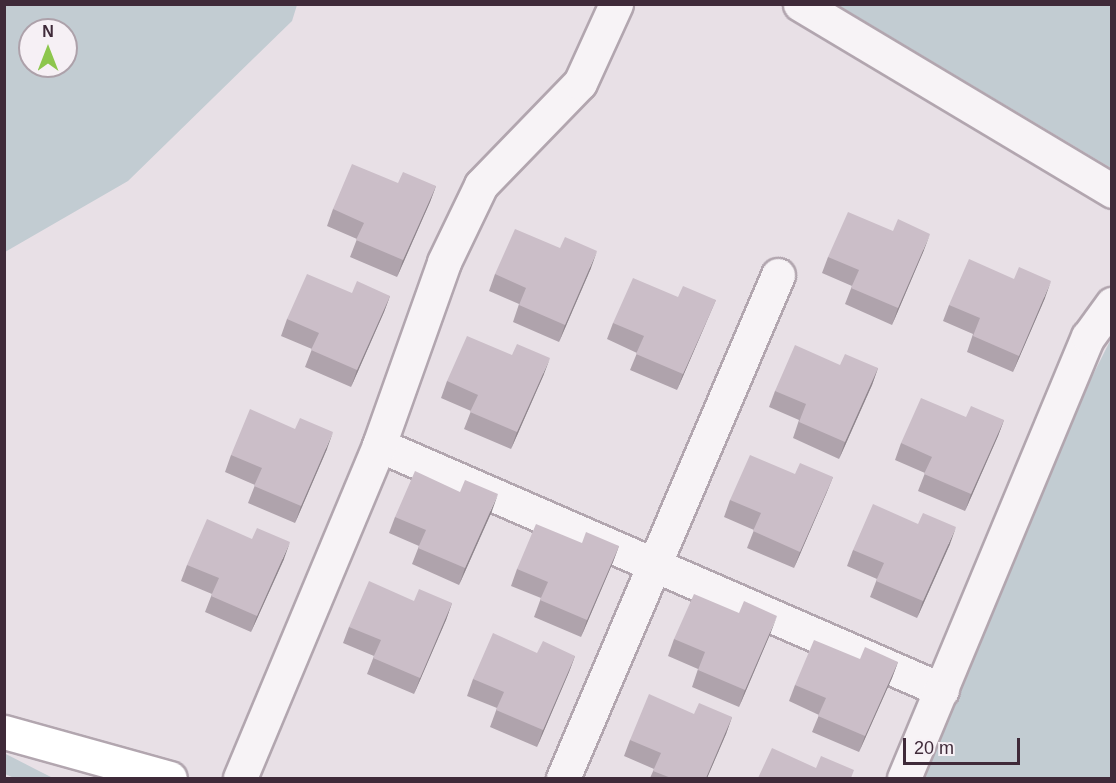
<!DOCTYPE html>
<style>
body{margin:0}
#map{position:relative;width:1116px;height:783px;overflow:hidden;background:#e8e0e6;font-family:Helvetica,sans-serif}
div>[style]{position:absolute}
.green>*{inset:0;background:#c2ccd2}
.roads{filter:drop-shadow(2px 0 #b2a6af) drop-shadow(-2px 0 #b2a6af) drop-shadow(0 2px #b2a6af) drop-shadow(0 -2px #b2a6af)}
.minor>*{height:33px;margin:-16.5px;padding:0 16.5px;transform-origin:16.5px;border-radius:16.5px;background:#f7f3f6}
.secondary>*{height:33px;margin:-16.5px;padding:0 16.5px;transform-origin:16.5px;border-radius:16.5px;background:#fff}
.wall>*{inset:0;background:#afa3ac}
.shaded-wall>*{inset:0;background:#8e858c}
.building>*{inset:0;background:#cbbec8}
span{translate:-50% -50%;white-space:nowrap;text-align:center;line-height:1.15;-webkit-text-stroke:4.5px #f6f0f5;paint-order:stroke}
.frame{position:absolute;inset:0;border:6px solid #3f2a39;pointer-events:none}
.north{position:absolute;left:18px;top:18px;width:60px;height:60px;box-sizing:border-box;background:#f6f0f5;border:2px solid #ada1aa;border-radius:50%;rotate:0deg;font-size:16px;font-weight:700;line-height:24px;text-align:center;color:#3f2a39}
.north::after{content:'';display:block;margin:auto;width:21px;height:27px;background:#8dc64d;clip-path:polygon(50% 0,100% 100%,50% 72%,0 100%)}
.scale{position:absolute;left:903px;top:738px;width:117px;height:27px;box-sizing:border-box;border:3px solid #3f2a39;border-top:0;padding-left:8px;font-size:18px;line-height:21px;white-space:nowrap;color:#3f2a39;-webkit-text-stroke:4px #f6f0f5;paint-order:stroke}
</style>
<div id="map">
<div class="green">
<i style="clip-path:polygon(evenodd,5px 4px,297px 4px,297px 5px,292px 21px,128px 181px,5px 252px,5px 4px,30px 30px,66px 30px,66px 66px,30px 66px,30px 30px)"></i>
<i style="clip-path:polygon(838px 5px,1111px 5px,1111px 168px)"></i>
<i style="clip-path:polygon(1111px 339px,1111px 778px,916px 778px,1051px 458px)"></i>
<i style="clip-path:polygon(4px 753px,39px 771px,53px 778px,14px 778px,5px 774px)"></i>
</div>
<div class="roads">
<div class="minor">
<i style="left:800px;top:4px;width:364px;rotate:30.9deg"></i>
<i style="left:379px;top:445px;width:614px;rotate:23.52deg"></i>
<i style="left:240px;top:778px;width:361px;rotate:-67.3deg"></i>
<i style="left:379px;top:445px;width:194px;rotate:-70.4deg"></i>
<i style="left:444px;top:262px;width:85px;rotate:-64.3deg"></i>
<i style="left:481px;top:185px;width:142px;rotate:-45.9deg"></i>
<i style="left:580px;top:83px;width:87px;rotate:-65.5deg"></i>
<i style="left:563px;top:778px;width:547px;rotate:-66.86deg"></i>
<i style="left:904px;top:778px;width:478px;rotate:-67.4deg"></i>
<i style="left:1088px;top:337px;width:41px;rotate:-54deg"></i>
</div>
<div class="secondary">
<i style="left:4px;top:732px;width:172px;rotate:15.5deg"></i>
</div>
</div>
<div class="wall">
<i style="clip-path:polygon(398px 183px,436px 186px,430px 202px,397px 277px,350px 257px,357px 239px,327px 226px,333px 209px)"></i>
<i style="clip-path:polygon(924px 250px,892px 325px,845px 304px,852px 286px,822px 273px,828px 257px)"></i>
<i style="clip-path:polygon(591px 268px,559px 342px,513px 322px,519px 304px,489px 291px,495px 274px)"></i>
<i style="clip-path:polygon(352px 293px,390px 296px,384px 312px,351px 387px,305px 367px,312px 349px,281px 336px,287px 319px)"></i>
<i style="clip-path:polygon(678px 297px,716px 300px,709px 316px,677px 390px,630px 370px,637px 353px,607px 339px,613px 323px)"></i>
<i style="clip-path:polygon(1045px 298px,1013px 372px,967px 352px,973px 334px,943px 321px,949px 305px)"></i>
<i style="clip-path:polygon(840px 365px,878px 368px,872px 385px,839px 459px,793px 438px,799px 420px,769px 407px,775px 391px)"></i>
<i style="clip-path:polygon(544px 374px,511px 449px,464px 429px,471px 411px,441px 398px,447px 381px)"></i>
<i style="clip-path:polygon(966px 417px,1004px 420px,998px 436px,965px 511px,918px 491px,925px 473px,895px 460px,901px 443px)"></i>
<i style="clip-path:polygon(327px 449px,295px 523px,248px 503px,255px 485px,225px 472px,231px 455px)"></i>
<i style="clip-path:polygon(795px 474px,833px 477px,826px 494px,794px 568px,747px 548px,754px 530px,724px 517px,730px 500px)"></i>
<i style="clip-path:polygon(492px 511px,459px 585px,412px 564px,419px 546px,389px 533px,395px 517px)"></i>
<i style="clip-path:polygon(582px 543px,619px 546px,613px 562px,581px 637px,534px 617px,541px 598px,511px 586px,517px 569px)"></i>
<i style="clip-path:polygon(950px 544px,917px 618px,870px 597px,877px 579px,847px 566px,853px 550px)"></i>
<i style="clip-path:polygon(284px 559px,251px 632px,205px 612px,212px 594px,181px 581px,187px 565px)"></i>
<i style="clip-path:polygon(414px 601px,452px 603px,446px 620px,414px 694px,367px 674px,374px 656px,343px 643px,349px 627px)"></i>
<i style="clip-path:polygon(771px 632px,739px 707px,692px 687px,698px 669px,668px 656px,674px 639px)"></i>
<i style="clip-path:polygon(537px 653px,575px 656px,569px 672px,537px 747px,490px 727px,497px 708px,467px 696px,473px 679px)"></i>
<i style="clip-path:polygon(860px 659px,898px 662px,892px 678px,859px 752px,812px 732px,819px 715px,789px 701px,795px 685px)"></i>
<i style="clip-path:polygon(694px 714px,732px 717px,726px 734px,707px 778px,650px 778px,654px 769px,624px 756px,630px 740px)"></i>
</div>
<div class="shaded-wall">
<i style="clip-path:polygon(436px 186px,430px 202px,397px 277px,403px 260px)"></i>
<i style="clip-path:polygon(930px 234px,924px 250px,892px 325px,898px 308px)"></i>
<i style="clip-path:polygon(597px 251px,591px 268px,559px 342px,565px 325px)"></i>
<i style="clip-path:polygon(1051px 281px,1045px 298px,1013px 372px,1019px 356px)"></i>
<i style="clip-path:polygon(390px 296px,384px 312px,351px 387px,357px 370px)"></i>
<i style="clip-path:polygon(716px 300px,709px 316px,677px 390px,683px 374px)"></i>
<i style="clip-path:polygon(550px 358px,544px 374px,511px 449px,517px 432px)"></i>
<i style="clip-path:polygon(878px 368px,872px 385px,839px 459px,845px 442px)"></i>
<i style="clip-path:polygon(1004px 420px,998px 436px,965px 511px,971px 494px)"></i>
<i style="clip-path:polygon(333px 432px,327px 449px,295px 523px,301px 506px)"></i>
<i style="clip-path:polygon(833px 477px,826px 494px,794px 568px,800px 552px)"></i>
<i style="clip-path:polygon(498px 494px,492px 511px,459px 585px,465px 568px)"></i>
<i style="clip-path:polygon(956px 527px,950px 544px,917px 618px,923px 601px)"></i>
<i style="clip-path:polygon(290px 542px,284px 559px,251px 632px,257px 616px)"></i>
<i style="clip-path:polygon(619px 546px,613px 562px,581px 637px,587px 620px)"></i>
<i style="clip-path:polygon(452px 603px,446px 620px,414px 694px,420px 678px)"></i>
<i style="clip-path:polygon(777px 616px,771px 632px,739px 707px,745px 690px)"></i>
<i style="clip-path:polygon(575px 656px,569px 672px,537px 747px,543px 730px)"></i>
<i style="clip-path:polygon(898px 662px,892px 678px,859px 752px,865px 736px)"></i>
<i style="clip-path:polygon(732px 717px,726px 734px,707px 778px,706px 778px)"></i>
</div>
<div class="building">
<i style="clip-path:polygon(352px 164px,398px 183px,403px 172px,436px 186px,403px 260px,356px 240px,364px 223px,333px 209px)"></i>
<i style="clip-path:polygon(848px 212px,893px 231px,898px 219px,930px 234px,898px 308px,851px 288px,859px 270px,828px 257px)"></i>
<i style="clip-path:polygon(515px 229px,560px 248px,565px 237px,597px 251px,565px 325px,519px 305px,526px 288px,495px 274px)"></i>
<i style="clip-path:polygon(969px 259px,1014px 279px,1019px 267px,1051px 281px,1019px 356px,973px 336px,980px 318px,949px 305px)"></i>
<i style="clip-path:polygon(307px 274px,352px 293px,357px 281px,390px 296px,357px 370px,311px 350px,319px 333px,287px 319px)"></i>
<i style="clip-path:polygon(633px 278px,678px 297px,683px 286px,716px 300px,683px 374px,636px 354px,644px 336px,613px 323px)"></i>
<i style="clip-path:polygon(467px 336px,512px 355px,517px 344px,550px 358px,517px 432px,470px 412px,478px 395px,447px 381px)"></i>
<i style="clip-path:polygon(795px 345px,840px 365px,845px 354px,878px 368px,845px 442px,799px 422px,806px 404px,775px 391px)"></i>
<i style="clip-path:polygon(921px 398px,966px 417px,971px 406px,1004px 420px,971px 494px,924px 474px,932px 457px,901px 443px)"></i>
<i style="clip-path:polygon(250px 409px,295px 429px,300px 418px,333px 432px,301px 506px,254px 486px,262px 468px,231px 455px)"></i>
<i style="clip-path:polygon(750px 455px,795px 474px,800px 463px,833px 477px,800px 552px,753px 531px,761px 513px,730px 500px)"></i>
<i style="clip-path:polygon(415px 471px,460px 492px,465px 480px,498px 494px,465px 568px,418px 548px,426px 530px,395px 517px)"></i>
<i style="clip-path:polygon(873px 504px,918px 524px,923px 513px,956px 527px,923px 601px,876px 581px,884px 563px,853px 550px)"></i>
<i style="clip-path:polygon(207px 519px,252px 539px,257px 528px,290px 542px,257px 616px,211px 596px,219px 578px,187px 565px)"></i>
<i style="clip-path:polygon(536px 524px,582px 543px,586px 532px,619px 546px,587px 620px,540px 600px,548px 582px,517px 569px)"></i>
<i style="clip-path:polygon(369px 581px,414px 601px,419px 589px,452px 603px,420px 678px,373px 658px,381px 640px,349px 627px)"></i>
<i style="clip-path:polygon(694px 594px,739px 613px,744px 601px,777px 616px,745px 690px,698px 670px,705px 652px,674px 639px)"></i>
<i style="clip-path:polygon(493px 633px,537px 653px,543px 641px,575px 656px,543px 730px,496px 710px,504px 692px,473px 679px)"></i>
<i style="clip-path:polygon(814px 640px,860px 659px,865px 647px,898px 662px,865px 736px,818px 716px,826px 698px,795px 685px)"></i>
<i style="clip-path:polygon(649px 694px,694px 714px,699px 703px,732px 717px,706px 778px,671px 778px,653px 771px,661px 753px,630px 740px)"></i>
<i style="clip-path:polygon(772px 748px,816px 768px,821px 756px,854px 770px,851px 778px,758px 778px)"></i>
</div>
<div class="frame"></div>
<div class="north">N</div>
<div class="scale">20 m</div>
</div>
